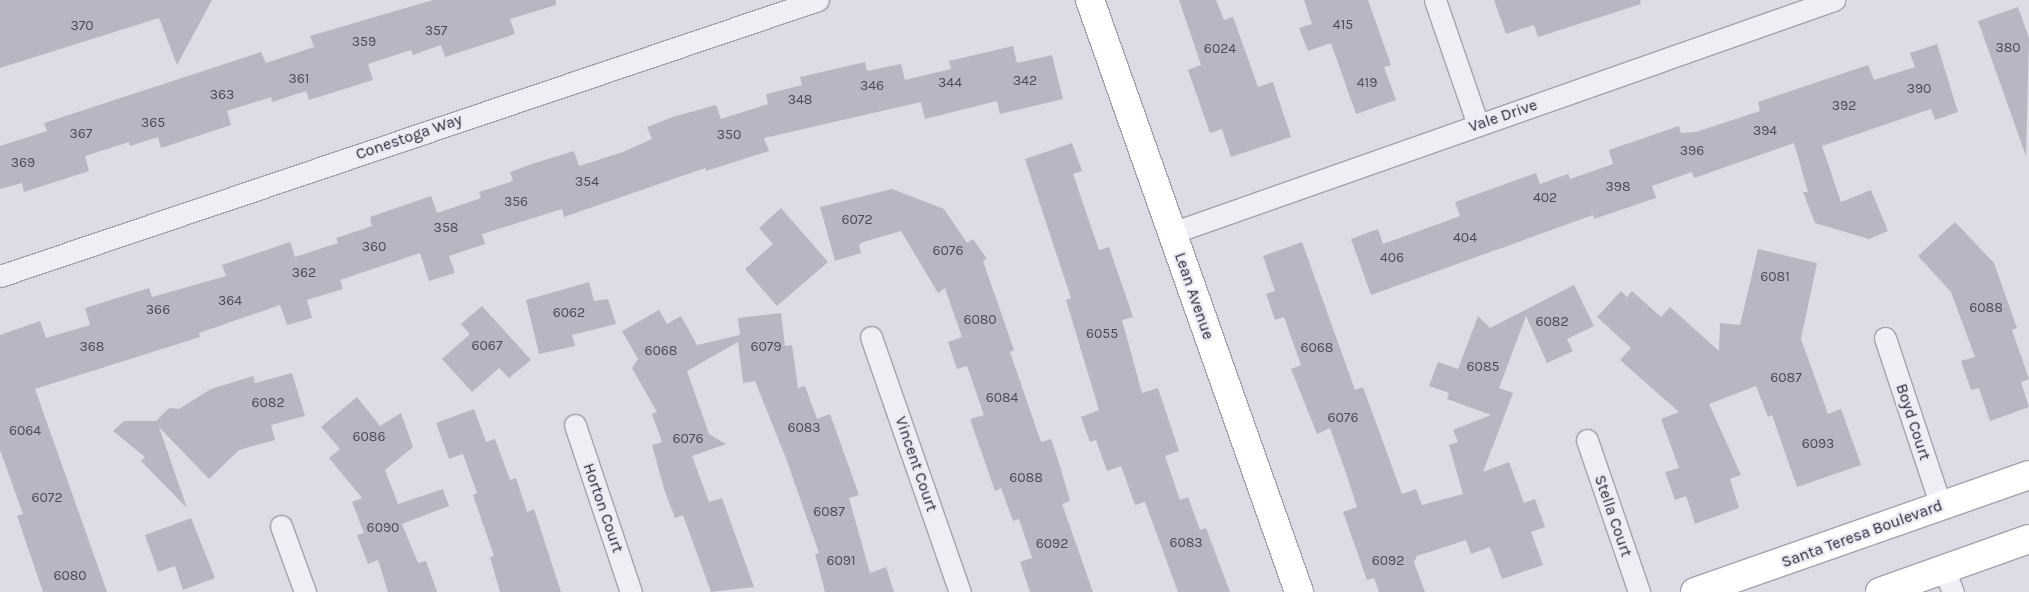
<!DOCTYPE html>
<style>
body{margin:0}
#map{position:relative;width:2029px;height:592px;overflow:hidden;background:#dcdce5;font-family:Karla,sans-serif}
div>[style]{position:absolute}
.building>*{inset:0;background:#b7b7c4}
.roads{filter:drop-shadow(1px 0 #a2a2ae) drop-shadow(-1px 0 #a2a2ae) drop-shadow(0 1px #a2a2ae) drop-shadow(0 -1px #a2a2ae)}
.street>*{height:21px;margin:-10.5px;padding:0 10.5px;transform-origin:10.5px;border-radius:10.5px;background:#eeeef4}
.secondary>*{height:28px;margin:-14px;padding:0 14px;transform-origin:14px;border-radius:14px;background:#fff}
span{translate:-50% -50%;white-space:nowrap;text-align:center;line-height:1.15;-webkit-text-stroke:4.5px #ebecf3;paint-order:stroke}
.number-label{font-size:14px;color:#4b4b5c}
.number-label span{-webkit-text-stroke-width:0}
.street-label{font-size:16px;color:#27273a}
</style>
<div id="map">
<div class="building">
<i style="clip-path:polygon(0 0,212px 0,177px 65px,159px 18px,0 68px)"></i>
<i style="clip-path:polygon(433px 0,556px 0,556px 5px,510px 19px,515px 34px,445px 57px,441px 45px,413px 55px,411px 50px,368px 64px,373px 80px,309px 100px,306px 91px,272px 102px,271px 97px,227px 111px,231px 125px,161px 148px,158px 137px,130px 146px,129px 142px,85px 156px,89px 171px,24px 192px,22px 183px,0 189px,0 146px,47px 131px,44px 123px,261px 52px,266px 63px,314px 47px,310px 36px)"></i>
<i style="clip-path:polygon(1179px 0,1216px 0,1224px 20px,1233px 17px,1258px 87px,1273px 82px,1291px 137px,1231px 157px,1222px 129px,1210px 133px,1188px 70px,1201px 65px)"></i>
<i style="clip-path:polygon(1304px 0,1368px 0,1391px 65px,1384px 67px,1396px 100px,1356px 114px,1331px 43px,1308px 51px,1299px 28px,1312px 24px)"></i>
<i style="clip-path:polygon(1494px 0,1640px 0,1641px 4px,1538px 37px,1534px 25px,1506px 34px)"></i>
<i style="clip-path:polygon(2018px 7px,2029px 38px,2026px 156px,1978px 21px)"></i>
<i style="clip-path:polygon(1937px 44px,1958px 112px,1935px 120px,1931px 109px,1822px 146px,1841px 202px,1871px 190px,1888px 231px,1869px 239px,1815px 223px,1803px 192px,1808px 192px,1794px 143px,1694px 178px,1692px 172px,1652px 186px,1656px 198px,1594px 219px,1593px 215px,1371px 295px,1351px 239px,1378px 229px,1383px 244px,1460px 216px,1455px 202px,1511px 182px,1536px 173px,1540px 184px,1568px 174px,1570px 179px,1613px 164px,1609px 150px,1679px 126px,1681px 133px,1696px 132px,1760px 111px,1758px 102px,1868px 65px,1874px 80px,1915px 67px,1910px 53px)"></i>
<i style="clip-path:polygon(1013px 46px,1017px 63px,1052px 55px,1063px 99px,1000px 114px,997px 101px,925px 119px,921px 102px,764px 138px,769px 151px,706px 171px,705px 168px,564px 217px,562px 209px,482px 234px,485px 244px,449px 256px,455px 273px,429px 281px,420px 253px,340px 280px,343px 289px,307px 300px,312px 318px,287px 325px,280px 305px,199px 333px,200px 337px,35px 389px,107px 592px,43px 592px,17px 516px,23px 514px,0 450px,0 335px,40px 321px,46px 338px,90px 325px,85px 308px,149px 288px,152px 297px,226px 276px,222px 265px,290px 242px,295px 257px,338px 243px,336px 238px,372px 226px,370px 217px,431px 196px,437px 213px,481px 198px,479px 192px,513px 181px,510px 172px,532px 164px,574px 151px,579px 166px,623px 152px,652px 139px,647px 127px,673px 117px,716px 105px,721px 119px,768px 104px,766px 94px,802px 85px,800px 77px,865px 62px,867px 71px,901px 64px,905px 80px,951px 69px,949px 61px)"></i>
<i style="clip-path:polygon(1072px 143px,1082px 171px,1073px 174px,1099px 250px,1109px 247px,1133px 317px,1122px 320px,1142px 393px,1158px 388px,1179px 451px,1165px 456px,1180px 500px,1188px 497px,1200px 530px,1206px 528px,1230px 592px,1178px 592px,1145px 502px,1135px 505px,1121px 466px,1107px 471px,1096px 440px,1090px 442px,1081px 417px,1099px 410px,1066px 300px,1071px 298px,1025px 159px)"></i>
<i style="clip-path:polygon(892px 189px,944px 209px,967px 243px,973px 239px,987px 259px,983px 261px,1014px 350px,1010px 352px,1041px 442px,1051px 439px,1060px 466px,1070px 501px,1062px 504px,1093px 592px,1030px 592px,1020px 562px,1032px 558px,1019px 519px,1013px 521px,1001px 488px,995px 491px,970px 419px,984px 415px,967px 366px,957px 369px,948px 342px,962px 337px,945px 288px,938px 293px,901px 231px,863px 242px,859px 245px,861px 253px,835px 261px,820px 207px)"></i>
<i style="clip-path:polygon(781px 208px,828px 262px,777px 306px,745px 269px,773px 244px,759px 228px)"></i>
<i style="clip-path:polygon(1955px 222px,1994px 263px,2017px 328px,2012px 330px,2029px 379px,2021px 382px,2029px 407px,1990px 421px,1979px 388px,1971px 390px,1961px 361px,1975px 357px,1951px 292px,1918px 256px)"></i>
<i style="clip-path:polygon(1302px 242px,1355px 390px,1363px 387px,1402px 494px,1416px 489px,1422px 505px,1463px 494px,1449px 445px,1458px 442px,1453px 430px,1491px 415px,1447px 399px,1449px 393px,1429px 386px,1438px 362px,1458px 369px,1478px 316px,1490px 328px,1574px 285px,1594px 326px,1567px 339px,1573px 351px,1547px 363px,1526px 316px,1499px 388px,1513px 393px,1483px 472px,1509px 462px,1524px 503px,1535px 499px,1545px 527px,1531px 532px,1543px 565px,1502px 579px,1490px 547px,1471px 554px,1466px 540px,1417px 556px,1414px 562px,1425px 592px,1379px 592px,1374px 578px,1367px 580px,1343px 512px,1357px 507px,1346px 473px,1330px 428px,1317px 434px,1291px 369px,1301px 365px,1284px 317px,1275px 320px,1266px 294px,1275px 291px,1263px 256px)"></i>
<i style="clip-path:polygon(1758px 249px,1817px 263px,1801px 339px,1828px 414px,1841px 409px,1861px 465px,1797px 487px,1772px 415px,1768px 417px,1756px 386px,1709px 404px,1741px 475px,1730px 479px,1739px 508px,1695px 524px,1686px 496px,1675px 500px,1665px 472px,1679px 468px,1661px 419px,1679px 412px,1620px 360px,1631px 348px,1597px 317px,1621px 291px,1627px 297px,1632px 291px,1661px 317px,1670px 307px,1719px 351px,1720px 323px,1740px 325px)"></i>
<i style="clip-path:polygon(589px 282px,594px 301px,608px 299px,616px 324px,572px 335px,575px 346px,539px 354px,526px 300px)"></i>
<i style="clip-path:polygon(482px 306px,531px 360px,509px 378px,499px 368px,472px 392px,442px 359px,470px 334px,461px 324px)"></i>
<i style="clip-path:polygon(659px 310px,667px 324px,681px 316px,697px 345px,740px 335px,738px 318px,781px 313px,785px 346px,792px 345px,798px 388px,805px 386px,817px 419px,830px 414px,859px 495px,849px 498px,870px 573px,886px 567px,894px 592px,825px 592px,815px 554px,819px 553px,787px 461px,755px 381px,743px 383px,738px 342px,687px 371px,709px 434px,726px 444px,692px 456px,709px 502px,722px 498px,754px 587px,711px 592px,683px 515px,675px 518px,665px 492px,652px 445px,662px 442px,652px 414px,657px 412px,632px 368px,638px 359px,622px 331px)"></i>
<i style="clip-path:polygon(292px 373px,305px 416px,271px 425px,275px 440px,239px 450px,209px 479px,159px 427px,187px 508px,141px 461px,145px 457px,113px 431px,124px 421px,156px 421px,169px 408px,179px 409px,211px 389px,253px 376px,255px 383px)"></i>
<i style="clip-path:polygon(357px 397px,380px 426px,401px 413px,413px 447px,385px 470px,398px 504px,443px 489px,449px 506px,402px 524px,418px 563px,426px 561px,437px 592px,388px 592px,378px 560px,368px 564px,357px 535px,364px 533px,352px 502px,362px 498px,329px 458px,340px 449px,321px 427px)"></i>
<i style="clip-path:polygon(474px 409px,486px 442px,495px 439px,510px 480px,516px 478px,527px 512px,534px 509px,561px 592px,500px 592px,490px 557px,494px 556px,473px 495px,477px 493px,463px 454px,449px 459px,436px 423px)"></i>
<i style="clip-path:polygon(191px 518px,215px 578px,183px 590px,175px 566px,158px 572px,145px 535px)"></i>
</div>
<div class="roads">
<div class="street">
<i style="left:1435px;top:0;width:132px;rotate:71deg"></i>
<i style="left:1172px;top:233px;width:702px;rotate:-19.39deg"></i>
<i style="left:0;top:276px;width:863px;rotate:-18.64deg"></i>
<i style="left:871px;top:337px;width:270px;rotate:70.8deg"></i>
<i style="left:1885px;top:338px;width:177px;rotate:71.6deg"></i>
<i style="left:575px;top:425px;width:176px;rotate:71.5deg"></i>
<i style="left:1587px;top:440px;width:161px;rotate:71.1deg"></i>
<i style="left:281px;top:526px;width:70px;rotate:70deg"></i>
<i style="left:1944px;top:569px;width:25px;rotate:69deg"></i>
</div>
<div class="secondary">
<i style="left:1090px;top:0;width:628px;rotate:70.55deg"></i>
<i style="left:1695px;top:592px;width:354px;rotate:-19.3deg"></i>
<i style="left:1880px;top:592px;width:158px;rotate:-19.6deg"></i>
</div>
</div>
<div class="number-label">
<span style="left:1343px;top:25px">415</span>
<span style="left:82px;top:26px">370</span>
<span style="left:436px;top:31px">357</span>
<span style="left:364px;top:42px">359</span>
<span style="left:2008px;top:48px">380</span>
<span style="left:1220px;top:49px">6024</span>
<span style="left:299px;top:79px">361</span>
<span style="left:1025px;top:81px">342</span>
<span style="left:950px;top:83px">344</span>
<span style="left:1367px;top:83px">419</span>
<span style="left:872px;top:86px">346</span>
<span style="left:1919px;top:89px">390</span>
<span style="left:222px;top:95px">363</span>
<span style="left:800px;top:100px">348</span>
<span style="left:1844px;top:106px">392</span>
<span style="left:153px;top:123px">365</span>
<span style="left:1765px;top:131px">394</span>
<span style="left:81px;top:134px">367</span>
<span style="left:729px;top:135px">350</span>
<span style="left:1692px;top:151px">396</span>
<span style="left:23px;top:163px">369</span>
<span style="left:587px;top:182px">354</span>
<span style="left:1618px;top:187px">398</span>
<span style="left:1545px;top:198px">402</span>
<span style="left:516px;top:202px">356</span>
<span style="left:857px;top:220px">6072</span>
<span style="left:446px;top:228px">358</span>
<span style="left:1465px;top:238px">404</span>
<span style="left:374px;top:247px">360</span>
<span style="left:948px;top:251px">6076</span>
<span style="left:1392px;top:258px">406</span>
<span style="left:304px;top:273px">362</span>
<span style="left:1775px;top:277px">6081</span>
<span style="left:230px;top:301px">364</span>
<span style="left:1986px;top:308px">6088</span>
<span style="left:158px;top:310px">366</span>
<span style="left:569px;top:313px">6062</span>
<span style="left:980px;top:320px">6080</span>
<span style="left:1552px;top:322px">6082</span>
<span style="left:1102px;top:334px">6055</span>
<span style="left:487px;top:346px">6067</span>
<span style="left:92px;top:347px">368</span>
<span style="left:766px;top:347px">6079</span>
<span style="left:1317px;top:348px">6068</span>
<span style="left:661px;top:351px">6068</span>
<span style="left:1483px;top:367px">6085</span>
<span style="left:1786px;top:378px">6087</span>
<span style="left:1002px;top:398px">6084</span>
<span style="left:268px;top:403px">6082</span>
<span style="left:1343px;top:418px">6076</span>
<span style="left:804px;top:428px">6083</span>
<span style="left:25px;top:431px">6064</span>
<span style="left:369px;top:437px">6086</span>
<span style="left:688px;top:439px">6076</span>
<span style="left:1818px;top:444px">6093</span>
<span style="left:1026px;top:478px">6088</span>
<span style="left:47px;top:498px">6072</span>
<span style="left:829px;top:512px">6087</span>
<span style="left:383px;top:528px">6090</span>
<span style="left:1186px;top:543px">6083</span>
<span style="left:1052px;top:544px">6092</span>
<span style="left:841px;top:561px">6091</span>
<span style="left:1388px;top:561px">6092</span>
<span style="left:70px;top:576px">6080</span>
</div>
<div class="street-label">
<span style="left:1503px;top:116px;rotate:-19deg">Vale Drive</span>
<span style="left:409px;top:137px;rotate:-19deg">Conestoga Way</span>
<span style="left:1194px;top:296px;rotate:71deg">Lean Avenue</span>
<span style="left:1913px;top:422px;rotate:72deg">Boyd Court</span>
<span style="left:916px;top:464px;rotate:71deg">Vincent Court</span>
<span style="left:603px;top:508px;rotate:71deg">Horton Court</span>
<span style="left:1613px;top:516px;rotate:71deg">Stella Court</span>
<span style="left:1862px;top:534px;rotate:-20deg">Santa Teresa Boulevard</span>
</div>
</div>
